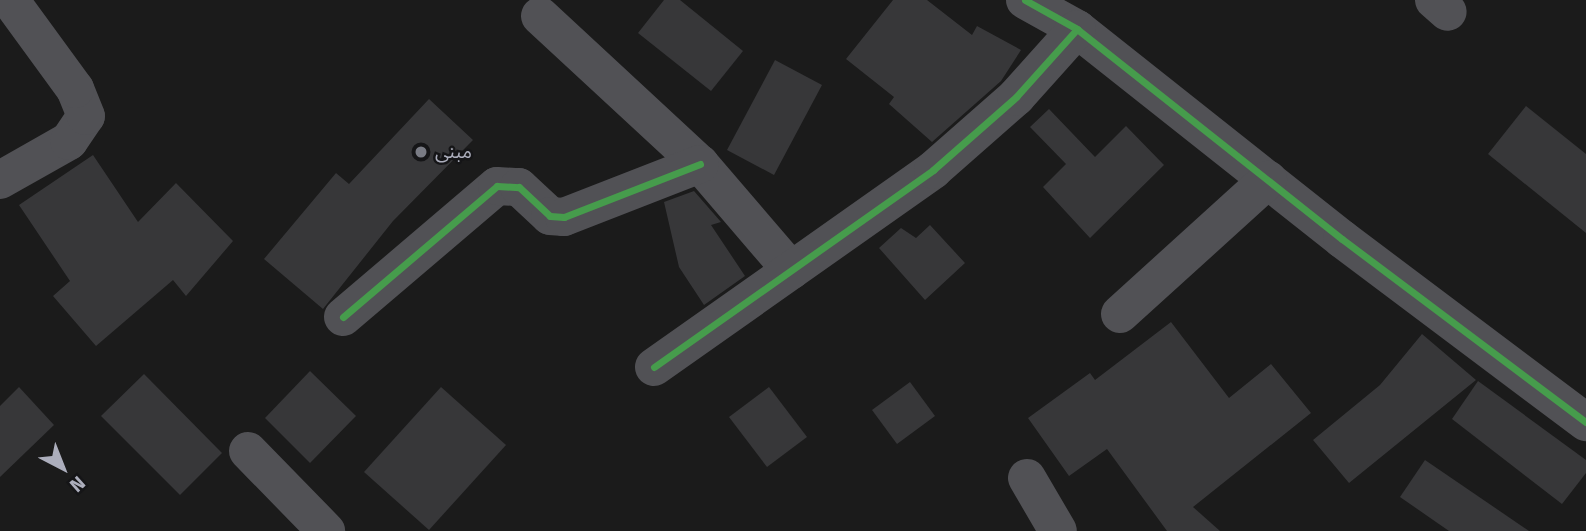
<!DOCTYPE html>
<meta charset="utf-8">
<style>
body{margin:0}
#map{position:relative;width:1586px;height:531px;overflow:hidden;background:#1b1b1b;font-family:"Fira Sans","Noto Sans Arabic",sans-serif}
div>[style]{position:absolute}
.building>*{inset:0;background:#373739}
.minor>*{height:38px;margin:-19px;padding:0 19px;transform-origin:19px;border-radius:19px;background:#515155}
.cycleway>*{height:7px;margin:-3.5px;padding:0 3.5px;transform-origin:3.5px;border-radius:3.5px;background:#469c4c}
.dots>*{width:19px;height:19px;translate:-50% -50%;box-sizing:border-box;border:4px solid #151517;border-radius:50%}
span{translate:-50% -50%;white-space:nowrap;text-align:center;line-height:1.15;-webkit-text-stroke:5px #151517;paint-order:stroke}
.poi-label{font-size:19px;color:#acaebc}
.left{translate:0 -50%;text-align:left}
.north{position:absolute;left:28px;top:433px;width:70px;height:70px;-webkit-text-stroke:5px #151517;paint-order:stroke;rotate:138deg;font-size:19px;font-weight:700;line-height:28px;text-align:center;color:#acaebc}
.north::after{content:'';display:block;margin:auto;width:24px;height:32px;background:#acaebc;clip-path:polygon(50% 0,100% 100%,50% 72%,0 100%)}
</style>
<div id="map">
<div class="building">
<i style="clip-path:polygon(664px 0,680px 0,743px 51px,711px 91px,638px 33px)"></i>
<i style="clip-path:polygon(893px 0,927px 0,972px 35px,977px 26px,1021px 50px,1001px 81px,932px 142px,889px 104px,894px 97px,846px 59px)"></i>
<i style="clip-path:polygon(775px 60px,822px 85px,774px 175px,727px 150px)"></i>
<i style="clip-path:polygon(429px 99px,473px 140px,393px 221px,323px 309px,264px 259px,336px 173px,349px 184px)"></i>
<i style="clip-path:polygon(1526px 106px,1586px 154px,1586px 233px,1488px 154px)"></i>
<i style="clip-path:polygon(1049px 109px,1095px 157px,1126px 126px,1164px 165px,1090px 238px,1043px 187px,1066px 164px,1030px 127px)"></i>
<i style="clip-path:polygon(93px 155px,138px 222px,176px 183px,233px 241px,186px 296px,173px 280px,96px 346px,53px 296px,70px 281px,19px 205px)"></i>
<i style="clip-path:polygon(694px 191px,721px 222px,711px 225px,745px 276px,704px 305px,679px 267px,664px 202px)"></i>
<i style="clip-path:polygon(930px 225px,965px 263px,925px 300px,879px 248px,901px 228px,916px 238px)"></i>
<i style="clip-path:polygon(1171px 322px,1229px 398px,1271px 364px,1311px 413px,1193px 507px,1220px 531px,1167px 531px,1107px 449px,1069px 476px,1028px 418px,1090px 373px,1095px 380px)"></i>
<i style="clip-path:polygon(1422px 334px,1476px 380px,1349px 483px,1313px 440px,1380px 385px)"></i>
<i style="clip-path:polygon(310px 371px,356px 416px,310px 463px,265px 418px)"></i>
<i style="clip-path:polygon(144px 374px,222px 453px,180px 495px,101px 416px)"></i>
<i style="clip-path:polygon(1478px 381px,1586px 460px,1586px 473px,1562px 504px,1452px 419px)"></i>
<i style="clip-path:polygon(910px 382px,935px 416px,897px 444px,872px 410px)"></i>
<i style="clip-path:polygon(19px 387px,54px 425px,0 477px,0 406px)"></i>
<i style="clip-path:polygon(441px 387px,506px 445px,429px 530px,364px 472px)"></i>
<i style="clip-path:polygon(769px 387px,807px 437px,767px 467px,729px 417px)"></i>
<i style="clip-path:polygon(1425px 460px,1529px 531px,1449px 531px,1400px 497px)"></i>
</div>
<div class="minor">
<i style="left:1025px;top:0;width:60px;rotate:29.1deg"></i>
<i style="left:1077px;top:29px;width:338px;rotate:38.4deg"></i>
<i style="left:1342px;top:239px;width:305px;rotate:36.9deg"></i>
<i style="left:1434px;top:0;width:18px;rotate:41deg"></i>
<i style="left:540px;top:16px;width:218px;rotate:42.8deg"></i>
<i style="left:700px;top:164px;width:140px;rotate:49.4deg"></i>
<i style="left:0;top:180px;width:79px;rotate:-29.5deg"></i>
<i style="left:69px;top:141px;width:30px;rotate:-56deg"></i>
<i style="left:86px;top:116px;width:29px;rotate:-112deg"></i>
<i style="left:75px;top:89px;width:110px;rotate:-126.1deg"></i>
<i style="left:1120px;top:314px;width:200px;rotate:-42.2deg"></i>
<i style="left:343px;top:317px;width:202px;rotate:-40.4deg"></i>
<i style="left:497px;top:186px;width:22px;rotate:3deg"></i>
<i style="left:519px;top:187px;width:42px;rotate:43.1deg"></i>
<i style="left:550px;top:216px;width:14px;rotate:4deg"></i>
<i style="left:564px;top:217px;width:146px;rotate:-21.3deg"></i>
<i style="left:654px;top:367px;width:342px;rotate:-35.2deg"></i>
<i style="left:933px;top:170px;width:111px;rotate:-41.3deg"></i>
<i style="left:1016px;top:97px;width:91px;rotate:-48.1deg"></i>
<i style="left:248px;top:451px;width:112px;rotate:45.7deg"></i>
<i style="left:1027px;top:478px;width:61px;rotate:59.7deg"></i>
</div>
<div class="cycleway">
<i style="left:1025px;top:0;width:60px;rotate:29.1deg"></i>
<i style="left:1077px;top:29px;width:338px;rotate:38.4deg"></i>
<i style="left:1342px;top:239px;width:305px;rotate:36.9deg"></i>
<i style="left:343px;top:317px;width:202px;rotate:-40.4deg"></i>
<i style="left:497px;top:186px;width:22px;rotate:3deg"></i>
<i style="left:519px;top:187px;width:42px;rotate:43.1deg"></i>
<i style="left:550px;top:216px;width:14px;rotate:4deg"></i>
<i style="left:564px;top:217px;width:146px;rotate:-21.3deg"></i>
<i style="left:654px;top:367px;width:342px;rotate:-35.2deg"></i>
<i style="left:933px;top:170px;width:111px;rotate:-41.3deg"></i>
<i style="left:1016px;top:97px;width:91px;rotate:-48.1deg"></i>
</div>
<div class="dots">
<i style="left:421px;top:152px;background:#797b84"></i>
</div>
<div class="poi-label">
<span class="left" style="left:435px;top:152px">مبنى</span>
</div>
<div class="north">N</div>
</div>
